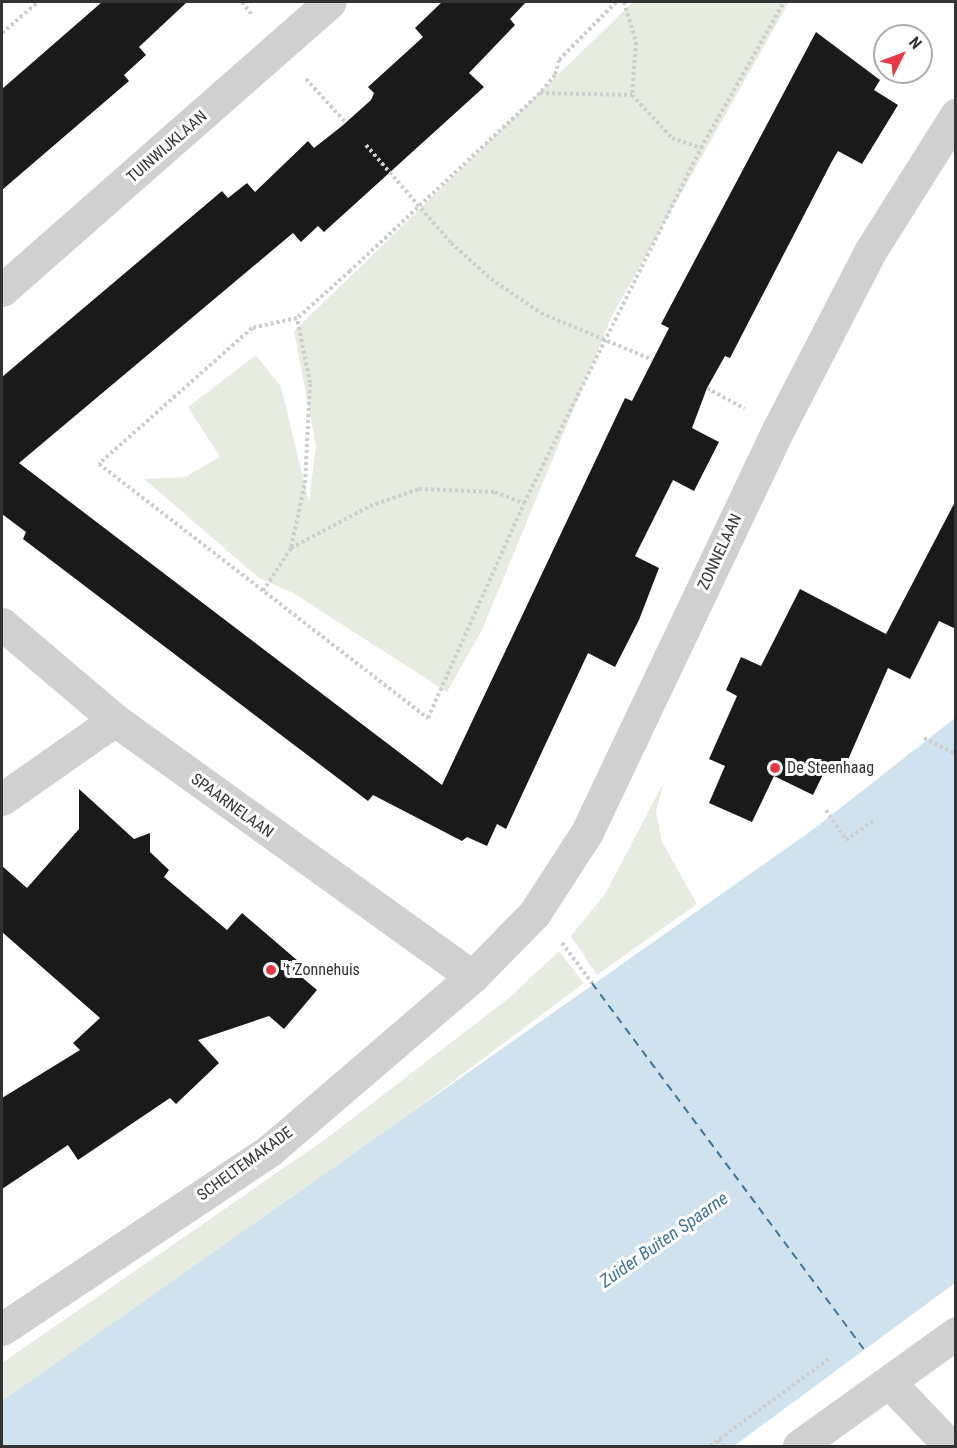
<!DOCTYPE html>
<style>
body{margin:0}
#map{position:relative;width:957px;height:1448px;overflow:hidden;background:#fff;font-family:"Roboto Condensed",sans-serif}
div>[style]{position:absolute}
.green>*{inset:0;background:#e6ecdf}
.water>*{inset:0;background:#cfe2ee}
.ferry>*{height:1.5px;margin-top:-0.75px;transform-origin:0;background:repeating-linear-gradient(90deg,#3f7597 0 8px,transparent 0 14px)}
.building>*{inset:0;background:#1a1a1a}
.path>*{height:4px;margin-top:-2px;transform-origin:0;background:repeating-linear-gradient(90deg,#cdcdcd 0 3px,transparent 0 6px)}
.minor>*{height:33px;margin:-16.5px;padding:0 16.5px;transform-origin:16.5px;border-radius:16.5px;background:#d0d0d0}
.dots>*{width:16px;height:16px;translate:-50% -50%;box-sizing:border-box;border:3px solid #fff;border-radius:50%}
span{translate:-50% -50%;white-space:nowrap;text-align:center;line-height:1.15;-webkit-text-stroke:6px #fff;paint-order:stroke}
.street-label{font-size:16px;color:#333}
.poi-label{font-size:16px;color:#333}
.left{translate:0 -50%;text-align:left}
.water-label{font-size:18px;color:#3f7597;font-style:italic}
.frame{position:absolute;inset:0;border:3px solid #333;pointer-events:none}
.north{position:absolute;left:873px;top:24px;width:60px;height:60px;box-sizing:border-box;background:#fff;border:2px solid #adadad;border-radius:50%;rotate:48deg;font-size:16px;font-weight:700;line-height:24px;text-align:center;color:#333}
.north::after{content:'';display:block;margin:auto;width:21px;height:27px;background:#e63946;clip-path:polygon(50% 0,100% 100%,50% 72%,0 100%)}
</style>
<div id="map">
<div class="green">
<i style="clip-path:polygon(633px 2px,789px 2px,612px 316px,482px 630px,447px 692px,293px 593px,259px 578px,144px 479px,185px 477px,220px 457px,188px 407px,256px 355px,281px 387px,309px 502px,316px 446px,294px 331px)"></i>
<i style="clip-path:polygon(664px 782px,656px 811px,662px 842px,697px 904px,597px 975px,571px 936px,605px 894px)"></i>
<i style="clip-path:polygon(559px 951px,584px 983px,412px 1112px,2px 1401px,2px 1363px,327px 1138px,509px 998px)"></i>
</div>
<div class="water">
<i style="clip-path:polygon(955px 718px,955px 1283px,734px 1446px,2px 1446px,2px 1401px,811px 831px)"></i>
</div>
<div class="ferry">
<i style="left:592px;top:983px;width:456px;rotate:53.4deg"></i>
</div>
<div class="building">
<i style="clip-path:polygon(102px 2px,187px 2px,139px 47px,146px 55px,124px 75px,129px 81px,2px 190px,2px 89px)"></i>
<i style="clip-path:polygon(442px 2px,526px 2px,510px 19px,515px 25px,469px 73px,484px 87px,324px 232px,318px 226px,301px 242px,293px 233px,19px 463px,442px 785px,625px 398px,632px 401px,669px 328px,661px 324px,816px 32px,880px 80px,874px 90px,898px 105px,862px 164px,838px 151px,831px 163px,730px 358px,725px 356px,707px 388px,692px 428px,719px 442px,694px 491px,673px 480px,635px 556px,659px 568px,639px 620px,615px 667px,588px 653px,506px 829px,497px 824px,487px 846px,467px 837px,462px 841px,373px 795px,368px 801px,23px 539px,26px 532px,2px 514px,2px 377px,222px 191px,228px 198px,247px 183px,255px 192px,308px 141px,314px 148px,342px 126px,371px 100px,374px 93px,368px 87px,423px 37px,415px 28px)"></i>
<i style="clip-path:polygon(956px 500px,956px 629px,939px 621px,910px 679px,888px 668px,844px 769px,829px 762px,813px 795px,774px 776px,752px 822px,709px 803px,725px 766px,709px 759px,737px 696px,726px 690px,741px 657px,761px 666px,800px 589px,886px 634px)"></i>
<i style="clip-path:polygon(79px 789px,134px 839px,150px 833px,150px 852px,169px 870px,164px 877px,227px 930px,242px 913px,305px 967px,298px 974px,317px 990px,284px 1029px,269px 1016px,198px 1040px,219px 1063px,176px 1104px,170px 1098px,78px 1160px,68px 1145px,2px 1189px,2px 1098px,80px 1050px,73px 1043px,100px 1018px,2px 932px,2px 866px,27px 888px,79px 829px)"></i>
</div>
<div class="path">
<i style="left:242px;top:2px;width:18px;rotate:52deg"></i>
<i style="left:616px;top:2px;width:81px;rotate:134.5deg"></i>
<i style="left:559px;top:60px;width:16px;rotate:105deg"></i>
<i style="left:555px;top:75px;width:23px;rotate:130deg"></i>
<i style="left:540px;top:93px;width:260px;rotate:136.9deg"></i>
<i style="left:350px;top:271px;width:71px;rotate:138.4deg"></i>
<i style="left:297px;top:318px;width:46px;rotate:167.5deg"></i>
<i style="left:252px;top:328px;width:205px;rotate:138.4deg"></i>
<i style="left:99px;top:464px;width:416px;rotate:37.7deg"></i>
<i style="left:428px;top:718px;width:235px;rotate:-65.9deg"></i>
<i style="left:524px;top:503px;width:397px;rotate:-63.5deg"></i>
<i style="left:701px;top:148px;width:168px;rotate:-60.4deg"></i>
<i style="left:624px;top:2px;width:42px;rotate:73.3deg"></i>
<i style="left:636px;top:42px;width:53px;rotate:94.3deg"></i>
<i style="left:632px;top:95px;width:59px;rotate:47.1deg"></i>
<i style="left:672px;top:138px;width:31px;rotate:19deg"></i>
<i style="left:2px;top:33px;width:48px;rotate:-40.7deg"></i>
<i style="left:306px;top:79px;width:59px;rotate:47.7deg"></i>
<i style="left:540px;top:93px;width:92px;rotate:1.2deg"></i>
<i style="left:366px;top:145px;width:130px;rotate:49.1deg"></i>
<i style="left:451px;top:243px;width:54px;rotate:42deg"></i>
<i style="left:491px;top:279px;width:60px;rotate:34.2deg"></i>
<i style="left:541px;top:313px;width:121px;rotate:22.8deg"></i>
<i style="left:707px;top:388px;width:43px;rotate:28.9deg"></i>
<i style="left:291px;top:547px;width:66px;rotate:-77.7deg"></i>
<i style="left:305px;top:483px;width:100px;rotate:-87.1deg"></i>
<i style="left:310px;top:383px;width:66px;rotate:-101.3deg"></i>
<i style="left:263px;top:591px;width:51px;rotate:-56.9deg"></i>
<i style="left:291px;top:548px;width:89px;rotate:-28deg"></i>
<i style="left:370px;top:506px;width:52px;rotate:-19.1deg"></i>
<i style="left:419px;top:489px;width:76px;rotate:2.3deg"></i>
<i style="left:495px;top:492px;width:31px;rotate:21deg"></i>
<i style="left:924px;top:738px;width:36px;rotate:27deg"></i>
<i style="left:826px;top:810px;width:36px;rotate:56deg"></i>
<i style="left:846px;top:840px;width:33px;rotate:-35deg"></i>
<i style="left:562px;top:943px;width:50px;rotate:53.1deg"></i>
<i style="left:718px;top:1440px;width:8px;rotate:45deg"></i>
<i style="left:710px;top:1446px;width:147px;rotate:-36.2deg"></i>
</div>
<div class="minor">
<i style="left:2px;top:290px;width:436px;rotate:-41.3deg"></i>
<i style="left:2px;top:624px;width:148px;rotate:40.3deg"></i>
<i style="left:115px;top:720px;width:440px;rotate:35.7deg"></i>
<i style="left:2px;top:799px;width:138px;rotate:-35deg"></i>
<i style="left:2px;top:1329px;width:322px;rotate:-33.7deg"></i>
<i style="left:270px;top:1150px;width:266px;rotate:-40.6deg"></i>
<i style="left:472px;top:977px;width:88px;rotate:-45.5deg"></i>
<i style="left:534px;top:914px;width:98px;rotate:-57.1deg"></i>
<i style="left:587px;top:832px;width:447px;rotate:-64.6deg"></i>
<i style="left:779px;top:428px;width:200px;rotate:-62.7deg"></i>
<i style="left:871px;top:250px;width:160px;rotate:-57.8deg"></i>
<i style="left:889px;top:1382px;width:88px;rotate:46.4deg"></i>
<i style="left:799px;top:1446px;width:193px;rotate:-35.7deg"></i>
</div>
<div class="dots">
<i style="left:775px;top:768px;background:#e63946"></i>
<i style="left:271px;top:970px;background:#e63946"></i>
</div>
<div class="street-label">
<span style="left:167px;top:147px;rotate:-41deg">TUINWIJKLAAN</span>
<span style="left:720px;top:552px;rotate:-65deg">ZONNELAAN</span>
<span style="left:232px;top:806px;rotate:36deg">SPAARNELAAN</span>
<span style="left:245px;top:1164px;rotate:-36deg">SCHELTEMAKADE</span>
</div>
<div class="poi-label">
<span class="left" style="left:787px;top:768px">De Steenhaag</span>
<span class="left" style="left:283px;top:970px">'t Zonnehuis</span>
</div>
<div class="water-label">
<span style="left:664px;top:1240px;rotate:-35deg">Zuider Buiten Spaarne</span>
</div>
<div class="frame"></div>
<div class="north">N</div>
</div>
